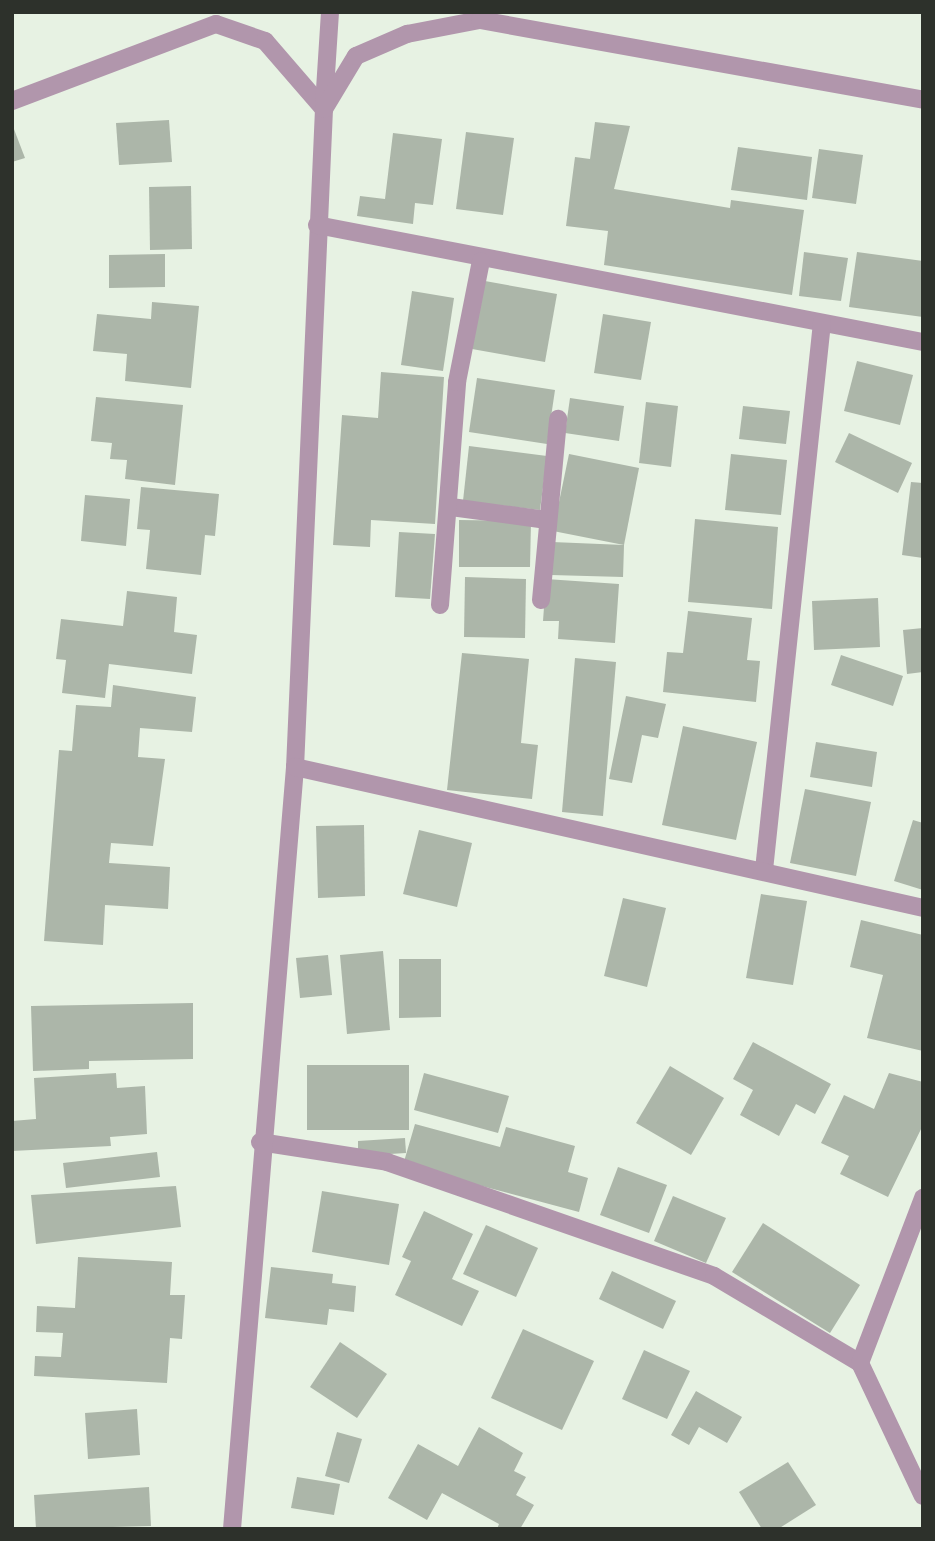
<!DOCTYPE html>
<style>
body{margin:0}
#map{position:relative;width:935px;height:1541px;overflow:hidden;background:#e7f2e3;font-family:Mulish,sans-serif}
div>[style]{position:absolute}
.building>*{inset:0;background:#acb6a9}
.service>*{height:18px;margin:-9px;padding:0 9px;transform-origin:9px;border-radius:9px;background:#b196ac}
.minor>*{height:18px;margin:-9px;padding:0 9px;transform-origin:9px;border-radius:9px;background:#b196ac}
span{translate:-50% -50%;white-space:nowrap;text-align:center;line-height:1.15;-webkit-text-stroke:5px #e7f2e3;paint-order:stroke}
.frame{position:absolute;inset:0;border:14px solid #2d312b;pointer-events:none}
</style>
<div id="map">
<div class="building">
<i style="clip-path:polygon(169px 120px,172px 162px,119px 165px,116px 123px)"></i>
<i style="clip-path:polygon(595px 122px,630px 126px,614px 189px,730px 208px,731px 200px,804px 210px,792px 295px,604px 265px,608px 231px,566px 226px,575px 157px,590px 159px)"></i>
<i style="clip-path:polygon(12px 124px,25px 158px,12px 162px)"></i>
<i style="clip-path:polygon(466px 132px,514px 138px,503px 215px,456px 209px)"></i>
<i style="clip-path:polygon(393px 133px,442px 139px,433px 205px,415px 203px,413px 224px,357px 216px,360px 196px,385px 199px)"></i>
<i style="clip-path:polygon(738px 147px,812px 157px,807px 200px,731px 190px)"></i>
<i style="clip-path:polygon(819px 149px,863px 155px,856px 204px,812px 198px)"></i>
<i style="clip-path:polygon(191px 186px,192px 249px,150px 250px,149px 187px)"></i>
<i style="clip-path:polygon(804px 252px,848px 258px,841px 301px,799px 296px)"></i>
<i style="clip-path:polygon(857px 252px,923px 261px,923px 317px,849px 307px)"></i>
<i style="clip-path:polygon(165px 254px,165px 287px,109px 288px,109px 255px)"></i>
<i style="clip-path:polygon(485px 281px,557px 294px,545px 362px,472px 349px)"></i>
<i style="clip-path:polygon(412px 291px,454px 298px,443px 371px,401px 365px)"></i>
<i style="clip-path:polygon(152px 302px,199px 306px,191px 388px,125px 381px,127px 354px,93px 351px,97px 314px,151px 319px)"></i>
<i style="clip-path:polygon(603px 314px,651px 322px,641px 380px,594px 373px)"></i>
<i style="clip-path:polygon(857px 361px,913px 375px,900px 425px,844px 411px)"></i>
<i style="clip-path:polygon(381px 372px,444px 377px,435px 524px,371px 520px,370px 547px,333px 545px,342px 415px,378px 418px)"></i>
<i style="clip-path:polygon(477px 378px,555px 390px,547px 444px,469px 432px)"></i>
<i style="clip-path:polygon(96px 397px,183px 405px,175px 485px,125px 479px,127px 460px,110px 459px,112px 443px,91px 441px)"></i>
<i style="clip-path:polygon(570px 398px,624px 406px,619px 441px,565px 433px)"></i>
<i style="clip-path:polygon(646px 402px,678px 406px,671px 467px,639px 463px)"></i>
<i style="clip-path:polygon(743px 406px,790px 411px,786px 444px,739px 439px)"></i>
<i style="clip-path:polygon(849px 433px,912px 463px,898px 493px,835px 462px)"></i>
<i style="clip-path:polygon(469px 446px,547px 456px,540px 510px,463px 501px)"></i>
<i style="clip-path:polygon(569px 454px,639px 468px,624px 545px,553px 531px)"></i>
<i style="clip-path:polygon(731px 454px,787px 460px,781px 515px,725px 510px)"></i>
<i style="clip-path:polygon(911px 482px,923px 483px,923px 558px,902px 555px)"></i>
<i style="clip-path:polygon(141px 487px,219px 494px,215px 536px,205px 535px,201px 575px,146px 569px,150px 530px,137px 529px)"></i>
<i style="clip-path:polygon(85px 495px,130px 499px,126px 546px,81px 541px)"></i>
<i style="clip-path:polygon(695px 519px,778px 527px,772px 609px,688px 602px)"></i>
<i style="clip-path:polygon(459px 520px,531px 521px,530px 567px,459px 567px)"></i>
<i style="clip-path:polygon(399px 532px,435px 534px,430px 599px,395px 597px)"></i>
<i style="clip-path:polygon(552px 542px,624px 545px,623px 577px,551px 575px)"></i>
<i style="clip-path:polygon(465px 577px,526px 579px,525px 638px,464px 637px)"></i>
<i style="clip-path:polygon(546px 579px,619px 584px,615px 643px,558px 639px,559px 621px,543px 621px)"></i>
<i style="clip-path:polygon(127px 591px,177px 597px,174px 632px,197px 635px,192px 674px,109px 664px,105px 698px,62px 693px,66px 660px,56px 659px,61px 619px,123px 626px)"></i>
<i style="clip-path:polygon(878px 598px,880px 647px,814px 650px,812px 601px)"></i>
<i style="clip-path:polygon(688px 611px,752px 618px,747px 660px,760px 661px,756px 702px,663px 692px,667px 652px,683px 653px)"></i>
<i style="clip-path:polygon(923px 628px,923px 672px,907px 674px,903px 630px)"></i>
<i style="clip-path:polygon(462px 653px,529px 659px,521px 743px,538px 745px,532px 799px,447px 790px)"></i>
<i style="clip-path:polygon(841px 655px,903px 676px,893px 706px,831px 685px)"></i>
<i style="clip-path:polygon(575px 658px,616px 662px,603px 816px,562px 812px)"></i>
<i style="clip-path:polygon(113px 685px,196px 697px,192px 732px,140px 728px,138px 757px,165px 759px,153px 846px,111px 843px,109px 863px,170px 867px,168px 909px,105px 905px,103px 945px,44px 941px,59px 750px,72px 751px,76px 705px,111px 707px)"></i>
<i style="clip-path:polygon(626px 696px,666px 704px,658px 738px,642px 735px,632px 783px,609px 779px)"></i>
<i style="clip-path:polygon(683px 726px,757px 742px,736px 840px,662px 825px)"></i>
<i style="clip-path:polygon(816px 742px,877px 752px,872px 787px,810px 777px)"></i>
<i style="clip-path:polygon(805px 789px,871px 802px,856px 876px,790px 863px)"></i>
<i style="clip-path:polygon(913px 820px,923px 823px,923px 890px,894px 881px)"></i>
<i style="clip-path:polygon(364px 825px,365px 896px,318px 898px,316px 826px)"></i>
<i style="clip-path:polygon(419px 830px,472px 843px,457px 907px,403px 894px)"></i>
<i style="clip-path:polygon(761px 894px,807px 901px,793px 985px,746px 978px)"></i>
<i style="clip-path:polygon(623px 898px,666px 908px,647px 987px,604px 976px)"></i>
<i style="clip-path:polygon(861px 920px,923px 935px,923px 1051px,867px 1038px,883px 975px,850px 967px)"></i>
<i style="clip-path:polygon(383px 951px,390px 1030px,347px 1034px,340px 955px)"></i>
<i style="clip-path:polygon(328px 955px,332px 995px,300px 998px,296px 958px)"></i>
<i style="clip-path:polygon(399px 959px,441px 959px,441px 1017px,399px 1018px)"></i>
<i style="clip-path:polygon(193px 1003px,193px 1059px,89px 1061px,89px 1069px,33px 1071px,31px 1006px)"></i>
<i style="clip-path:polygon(753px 1042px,831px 1084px,815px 1114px,796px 1104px,779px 1136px,740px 1115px,753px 1090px,733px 1079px)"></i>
<i style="clip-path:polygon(307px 1065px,409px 1065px,409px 1130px,307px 1130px)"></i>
<i style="clip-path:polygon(670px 1066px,724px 1098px,691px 1155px,636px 1123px)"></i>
<i style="clip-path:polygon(116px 1073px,117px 1088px,145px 1086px,147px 1134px,110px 1137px,111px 1146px,12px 1151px,12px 1121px,36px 1119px,34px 1078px)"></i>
<i style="clip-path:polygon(424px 1073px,509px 1096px,498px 1133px,414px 1110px)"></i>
<i style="clip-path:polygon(889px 1073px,923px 1082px,923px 1125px,888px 1197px,840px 1174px,849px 1156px,821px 1143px,844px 1095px,874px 1109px)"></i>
<i style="clip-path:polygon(415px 1124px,500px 1147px,506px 1127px,575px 1146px,568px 1172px,588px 1178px,579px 1212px,403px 1165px)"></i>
<i style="clip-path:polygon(405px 1138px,406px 1153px,358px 1156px,358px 1141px)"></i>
<i style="clip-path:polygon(157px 1152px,160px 1177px,66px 1188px,63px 1163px)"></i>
<i style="clip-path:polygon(618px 1167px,667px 1185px,649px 1233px,600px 1215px)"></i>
<i style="clip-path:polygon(176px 1186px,181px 1227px,36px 1244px,31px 1195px)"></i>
<i style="clip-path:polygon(322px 1191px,399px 1204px,389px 1265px,312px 1252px)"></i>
<i style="clip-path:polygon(673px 1196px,726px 1218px,706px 1263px,654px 1241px)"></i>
<i style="clip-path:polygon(424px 1211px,473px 1234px,452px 1279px,479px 1291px,462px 1326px,395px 1295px,411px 1261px,402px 1257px)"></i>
<i style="clip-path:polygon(763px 1223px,860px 1285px,830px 1333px,732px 1272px)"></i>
<i style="clip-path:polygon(486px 1225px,538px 1248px,516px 1297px,463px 1274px)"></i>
<i style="clip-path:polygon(78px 1257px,172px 1262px,170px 1295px,185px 1295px,182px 1339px,170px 1338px,167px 1383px,34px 1376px,35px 1356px,61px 1357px,63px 1333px,36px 1332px,37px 1306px,75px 1308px)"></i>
<i style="clip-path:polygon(271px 1267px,333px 1274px,332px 1283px,356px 1286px,354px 1312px,329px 1309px,327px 1325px,265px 1318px)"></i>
<i style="clip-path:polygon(612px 1271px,676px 1301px,663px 1329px,599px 1299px)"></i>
<i style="clip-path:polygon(523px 1329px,594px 1361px,562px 1430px,491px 1398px)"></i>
<i style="clip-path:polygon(340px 1342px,387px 1374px,357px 1418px,310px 1387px)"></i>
<i style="clip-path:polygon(644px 1350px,690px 1371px,667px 1419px,622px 1399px)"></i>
<i style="clip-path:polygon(696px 1391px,742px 1417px,727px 1443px,699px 1427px,689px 1445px,671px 1435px)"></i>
<i style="clip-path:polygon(137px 1409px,140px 1455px,88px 1459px,85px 1413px)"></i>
<i style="clip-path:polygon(479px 1427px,523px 1453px,514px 1471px,526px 1477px,516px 1495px,534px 1505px,520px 1529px,497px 1529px,499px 1524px,442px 1493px,427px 1520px,388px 1498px,418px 1444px,458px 1466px)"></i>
<i style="clip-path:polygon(337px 1432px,362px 1439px,349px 1483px,325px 1476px)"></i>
<i style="clip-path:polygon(788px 1462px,816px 1505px,778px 1529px,762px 1529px,739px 1492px)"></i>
<i style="clip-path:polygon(297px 1477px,340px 1484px,334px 1515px,291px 1508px)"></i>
<i style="clip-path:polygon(149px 1487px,151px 1526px,36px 1529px,34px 1495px)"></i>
</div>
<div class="service">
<i style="left:451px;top:507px;width:97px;rotate:7.7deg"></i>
<i style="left:541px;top:600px;width:182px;rotate:-84.6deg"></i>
</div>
<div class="minor">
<i style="left:12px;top:101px;width:218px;rotate:-20.7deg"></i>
<i style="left:216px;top:24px;width:52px;rotate:19.1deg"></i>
<i style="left:265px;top:41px;width:90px;rotate:49.1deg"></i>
<i style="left:324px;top:109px;width:659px;rotate:92.52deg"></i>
<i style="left:324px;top:105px;width:93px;rotate:-86.3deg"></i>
<i style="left:324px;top:109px;width:62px;rotate:-58.9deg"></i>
<i style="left:356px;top:56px;width:56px;rotate:-23.3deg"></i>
<i style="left:407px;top:34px;width:74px;rotate:-10.9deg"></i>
<i style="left:480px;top:20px;width:450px;rotate:10.2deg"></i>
<i style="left:317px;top:225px;width:617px;rotate:10.93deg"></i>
<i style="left:440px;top:605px;width:224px;rotate:-85.6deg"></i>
<i style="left:457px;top:382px;width:123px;rotate:-78.8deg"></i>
<i style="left:764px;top:870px;width:550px;rotate:-83.95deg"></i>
<i style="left:260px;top:1142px;width:129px;rotate:8.9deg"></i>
<i style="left:387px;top:1162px;width:346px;rotate:19.2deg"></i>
<i style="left:714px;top:1276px;width:170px;rotate:30.8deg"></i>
<i style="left:860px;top:1363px;width:147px;rotate:64.7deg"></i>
<i style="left:860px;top:1363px;width:177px;rotate:-69.1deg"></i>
<i style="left:232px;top:1529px;width:765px;rotate:-85.27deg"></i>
<i style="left:295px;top:767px;width:644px;rotate:12.65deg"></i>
</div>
<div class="frame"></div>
</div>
